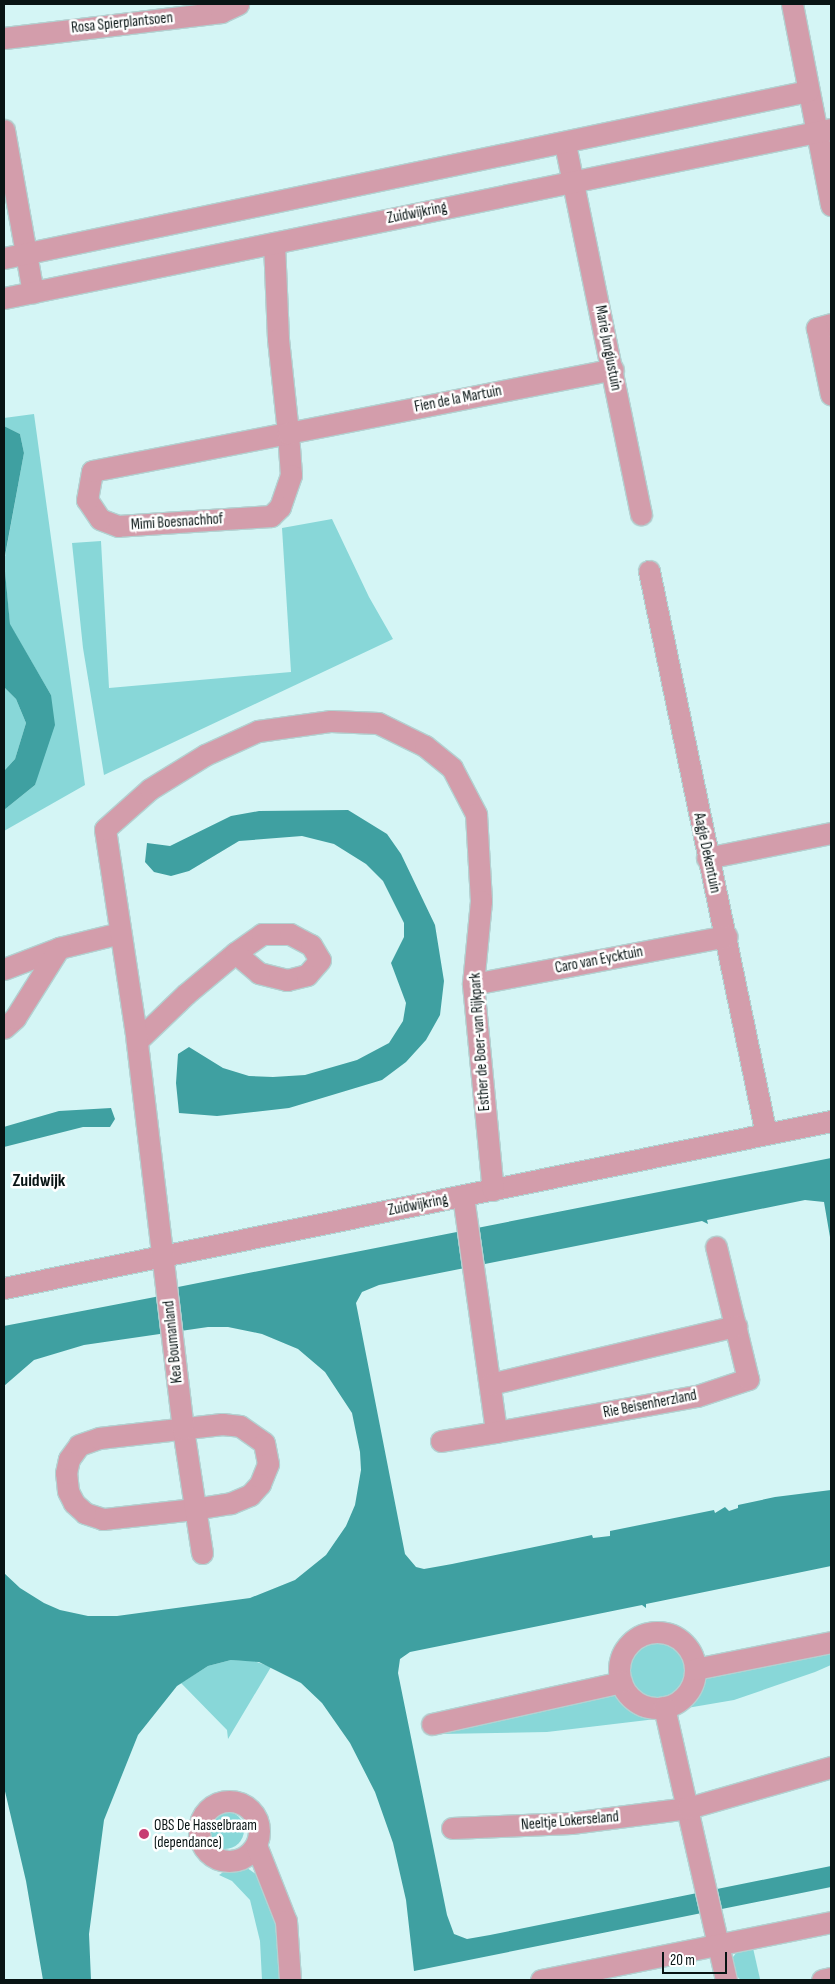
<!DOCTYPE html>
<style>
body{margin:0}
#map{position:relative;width:835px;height:1984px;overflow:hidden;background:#d4f5f5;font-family:"Sofia Sans Condensed",sans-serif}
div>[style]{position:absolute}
.green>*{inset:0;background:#88d7d8}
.round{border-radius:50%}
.water>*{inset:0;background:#3fa0a1}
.roads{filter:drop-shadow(1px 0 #b3d1d1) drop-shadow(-1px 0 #b3d1d1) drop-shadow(0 1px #b3d1d1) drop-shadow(0 -1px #b3d1d1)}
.street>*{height:21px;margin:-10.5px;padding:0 10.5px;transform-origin:10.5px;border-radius:10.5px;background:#d39dab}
.street>.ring{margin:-10.5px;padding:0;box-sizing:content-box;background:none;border:21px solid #d39dab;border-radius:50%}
.dots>*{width:14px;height:14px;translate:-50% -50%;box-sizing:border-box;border:2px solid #fff;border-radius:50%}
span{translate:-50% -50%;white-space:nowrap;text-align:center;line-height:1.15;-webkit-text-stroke:5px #fff;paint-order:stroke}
.street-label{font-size:15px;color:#081414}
.poi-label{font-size:15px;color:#081414}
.left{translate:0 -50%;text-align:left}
.quarter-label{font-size:18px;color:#081414;font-weight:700}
.frame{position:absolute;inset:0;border:5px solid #081414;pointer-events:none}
.scale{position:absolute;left:662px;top:1952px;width:65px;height:22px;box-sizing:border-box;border:2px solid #081414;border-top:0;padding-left:6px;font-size:15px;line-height:18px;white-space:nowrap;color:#081414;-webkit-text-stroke:4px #fff;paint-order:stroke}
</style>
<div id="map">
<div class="green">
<i style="clip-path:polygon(34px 414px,85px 785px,4px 831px,4px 810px,35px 785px,51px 695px,10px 625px,4px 562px,24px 453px,20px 434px,4px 426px,4px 418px)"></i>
<i style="clip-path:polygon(332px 519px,369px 597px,393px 639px,104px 775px,83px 648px,72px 543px,101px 541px,109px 688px,291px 672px,282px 528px)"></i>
<i style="clip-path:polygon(4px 687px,16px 699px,26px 723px,15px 759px,4px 771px)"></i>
<i class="round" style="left:626px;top:1639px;width:60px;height:60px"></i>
<i style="clip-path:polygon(831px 1649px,831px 1665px,815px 1672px,734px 1700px,681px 1709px,706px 1671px)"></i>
<i style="clip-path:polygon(231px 1660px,254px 1661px,271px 1667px,228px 1739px,227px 1730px,181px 1683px,208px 1666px)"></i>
<i style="clip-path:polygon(616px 1692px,636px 1713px,656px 1719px,547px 1732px,439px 1734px,442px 1727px)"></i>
<i class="round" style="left:206px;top:1811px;width:38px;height:38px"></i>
<i style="clip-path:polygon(243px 1865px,260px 1877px,273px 1904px,281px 1980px,262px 1980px,260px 1941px,250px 1900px,232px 1881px,219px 1875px,232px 1866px)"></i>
<i style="clip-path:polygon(753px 1948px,760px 1979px,741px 1980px,734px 1974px,733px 1957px,737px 1952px)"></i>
</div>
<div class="water">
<i style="clip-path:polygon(4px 426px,20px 434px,24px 453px,4px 561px,10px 624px,51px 695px,55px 725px,35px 785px,4px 810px,4px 771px,15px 759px,26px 723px,16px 699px,4px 687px)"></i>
<i style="clip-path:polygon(348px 810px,387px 834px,401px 854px,435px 925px,444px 981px,440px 1015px,426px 1040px,406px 1062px,382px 1080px,289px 1108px,217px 1116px,179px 1113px,176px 1083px,178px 1054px,189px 1047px,223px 1068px,249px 1076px,273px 1077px,305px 1075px,357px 1060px,389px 1043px,403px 1021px,406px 1003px,391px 963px,404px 937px,404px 923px,383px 881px,366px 864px,334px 844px,302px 836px,239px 841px,189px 871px,171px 876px,154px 872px,145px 862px,147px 843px,170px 846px,231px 816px,259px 811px)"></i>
<i style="clip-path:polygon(111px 1108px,115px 1119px,110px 1127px,83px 1127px,4px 1147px,4px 1127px,7px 1126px,59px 1111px)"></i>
<i style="clip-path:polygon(831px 1158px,831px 1243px,824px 1202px,805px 1200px,707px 1220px,708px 1224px,702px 1221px,379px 1285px,362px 1292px,356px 1303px,405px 1554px,416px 1567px,424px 1569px,452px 1564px,592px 1535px,593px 1538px,610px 1536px,610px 1531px,714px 1510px,715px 1513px,725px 1507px,729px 1511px,738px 1508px,738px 1505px,775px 1497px,831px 1490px,831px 1566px,646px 1604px,646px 1608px,642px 1605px,410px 1652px,400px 1659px,398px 1673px,447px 1915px,454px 1934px,467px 1939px,490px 1935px,831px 1866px,831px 1887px,414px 1971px,406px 1900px,393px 1843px,375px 1792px,350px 1743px,322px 1703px,301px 1683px,259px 1662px,231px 1660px,208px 1666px,177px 1686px,138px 1735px,104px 1820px,89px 1934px,91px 1980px,43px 1980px,26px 1881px,4px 1787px,4px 1573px,20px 1588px,44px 1603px,60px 1610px,88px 1616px,117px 1616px,250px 1598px,295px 1580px,326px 1555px,346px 1526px,355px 1505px,361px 1470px,360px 1452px,352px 1413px,325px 1372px,298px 1349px,262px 1334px,228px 1327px,208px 1327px,84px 1345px,34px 1360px,4px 1386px,4px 1326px,155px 1297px,178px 1287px)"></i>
</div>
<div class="roads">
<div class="street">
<i style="left:792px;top:4px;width:205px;rotate:79deg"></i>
<i style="left:4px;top:38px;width:219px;rotate:-6.8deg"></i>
<i style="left:221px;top:12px;width:19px;rotate:-25deg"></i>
<i style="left:4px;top:130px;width:165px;rotate:79.9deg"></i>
<i style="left:565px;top:144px;width:378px;rotate:78.4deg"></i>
<i style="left:274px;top:243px;width:96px;rotate:87.6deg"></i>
<i style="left:278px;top:339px;width:95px;rotate:83.9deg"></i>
<i style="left:288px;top:433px;width:42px;rotate:85.9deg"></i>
<i style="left:291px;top:475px;width:34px;rotate:109deg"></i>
<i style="left:280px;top:507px;width:13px;rotate:135deg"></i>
<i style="left:271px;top:516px;width:153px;rotate:176.3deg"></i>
<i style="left:118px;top:526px;width:19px;rotate:-159deg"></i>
<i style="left:100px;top:519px;width:23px;rotate:-124deg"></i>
<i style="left:87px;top:500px;width:29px;rotate:-80deg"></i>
<i style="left:92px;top:471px;width:200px;rotate:-11deg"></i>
<i style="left:288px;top:433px;width:331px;rotate:-11.1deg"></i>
<i style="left:4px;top:258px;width:821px;rotate:-11.73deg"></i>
<i style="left:4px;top:298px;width:844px;rotate:-11.55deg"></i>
<i style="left:831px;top:324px;width:15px;rotate:164deg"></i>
<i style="left:817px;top:328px;width:68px;rotate:78.2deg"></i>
<i style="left:649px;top:571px;width:575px;rotate:78.26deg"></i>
<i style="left:707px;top:858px;width:126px;rotate:-11.4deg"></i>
<i style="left:4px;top:969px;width:59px;rotate:-20.9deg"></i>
<i style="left:59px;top:948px;width:63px;rotate:-13.8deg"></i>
<i style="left:473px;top:984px;width:258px;rotate:-10.7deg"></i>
<i style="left:4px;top:1028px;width:15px;rotate:-42deg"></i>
<i style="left:15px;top:1018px;width:83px;rotate:-57.8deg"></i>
<i style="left:137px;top:1041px;width:68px;rotate:-43.8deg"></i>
<i style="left:186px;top:994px;width:64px;rotate:-39.9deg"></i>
<i style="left:235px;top:953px;width:33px;rotate:-35deg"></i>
<i style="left:262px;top:934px;width:28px"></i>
<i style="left:290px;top:934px;width:24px;rotate:28deg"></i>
<i style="left:311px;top:945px;width:17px;rotate:59deg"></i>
<i style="left:320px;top:960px;width:20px;rotate:131deg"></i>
<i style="left:307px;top:975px;width:21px;rotate:166deg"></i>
<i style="left:287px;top:980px;width:29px;rotate:-166deg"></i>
<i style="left:259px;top:973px;width:31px;rotate:-140deg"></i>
<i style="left:463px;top:1196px;width:238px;rotate:82deg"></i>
<i style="left:496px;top:1432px;width:204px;rotate:-10.2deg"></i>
<i style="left:697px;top:1396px;width:54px;rotate:-18.4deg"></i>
<i style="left:748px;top:1379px;width:136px;rotate:-103.6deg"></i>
<i style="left:4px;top:1288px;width:844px;rotate:-11.42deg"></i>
<i style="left:490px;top:1384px;width:253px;rotate:-13.3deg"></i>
<i style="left:222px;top:1424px;width:18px;rotate:6deg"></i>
<i style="left:240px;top:1426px;width:29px;rotate:35deg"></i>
<i style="left:264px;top:1443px;width:21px;rotate:79deg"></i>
<i style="left:268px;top:1464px;width:22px;rotate:112deg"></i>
<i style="left:260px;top:1484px;width:15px;rotate:132deg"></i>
<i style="left:250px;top:1495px;width:21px;rotate:157deg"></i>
<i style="left:231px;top:1503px;width:37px;rotate:171deg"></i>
<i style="left:194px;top:1509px;width:92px;rotate:173.7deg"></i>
<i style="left:103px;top:1519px;width:19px;rotate:-162deg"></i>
<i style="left:85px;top:1513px;width:15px;rotate:-138deg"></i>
<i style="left:74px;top:1503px;width:13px;rotate:-117deg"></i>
<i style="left:68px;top:1491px;width:18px;rotate:-96deg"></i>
<i style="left:66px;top:1473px;width:14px;rotate:-78deg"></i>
<i style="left:69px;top:1459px;width:17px;rotate:-54deg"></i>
<i style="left:79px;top:1445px;width:21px;rotate:-19deg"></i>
<i style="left:99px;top:1438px;width:124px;rotate:-6.5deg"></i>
<i style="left:441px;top:1441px;width:56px;rotate:-9.3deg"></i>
<i style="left:202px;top:1553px;width:125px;rotate:-98.7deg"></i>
<i style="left:183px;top:1429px;width:391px;rotate:-96.8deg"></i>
<i style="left:137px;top:1041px;width:214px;rotate:-98.6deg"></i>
<i style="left:105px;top:829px;width:60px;rotate:-41.6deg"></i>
<i style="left:150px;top:789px;width:65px;rotate:-31.7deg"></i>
<i style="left:205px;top:755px;width:58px;rotate:-24.4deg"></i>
<i style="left:258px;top:731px;width:74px;rotate:-7.8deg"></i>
<i style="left:331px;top:721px;width:47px;rotate:2.4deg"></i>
<i style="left:378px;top:723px;width:52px;rotate:26.1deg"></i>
<i style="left:425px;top:746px;width:35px;rotate:39deg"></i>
<i style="left:452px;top:768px;width:52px;rotate:62.4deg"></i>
<i style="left:476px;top:814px;width:87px;rotate:86.7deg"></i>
<i style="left:481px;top:901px;width:83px;rotate:95.5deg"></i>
<i style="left:473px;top:984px;width:207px;rotate:84.5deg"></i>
<i class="ring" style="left:619px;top:1632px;width:55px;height:55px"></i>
<i style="left:695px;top:1669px;width:139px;rotate:-11.2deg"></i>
<i style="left:664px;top:1707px;width:280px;rotate:77.2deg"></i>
<i style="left:432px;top:1724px;width:194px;rotate:-12.5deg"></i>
<i class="ring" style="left:199px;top:1801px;width:39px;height:39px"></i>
<i style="left:452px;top:1828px;width:119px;rotate:-2.4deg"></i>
<i style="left:571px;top:1823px;width:118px;rotate:-7.3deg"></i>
<i style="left:688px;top:1808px;width:149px;rotate:-16deg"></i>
<i style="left:256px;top:1845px;width:82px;rotate:68.5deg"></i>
<i style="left:286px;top:1921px;width:59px;rotate:86.1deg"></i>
<i style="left:541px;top:1980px;width:296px;rotate:-11.3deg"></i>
<i style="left:822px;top:1980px;width:9px;rotate:-13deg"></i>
</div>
</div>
<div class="dots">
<i style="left:144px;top:1834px;background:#c83d72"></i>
</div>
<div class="street-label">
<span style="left:122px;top:23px;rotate:-6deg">Rosa Spierplantsoen</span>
<span style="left:417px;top:213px;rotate:-11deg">Zuidwijkring</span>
<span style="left:608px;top:348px;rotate:79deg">Marie Jungiustuin</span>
<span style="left:458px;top:399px;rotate:-11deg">Fien de la Martuin</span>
<span style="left:177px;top:522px;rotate:-4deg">Mimi Boesnachhof</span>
<span style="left:707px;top:853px;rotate:78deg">Aagje Dekentuin</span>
<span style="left:599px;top:960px;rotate:-11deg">Caro van Eycktuin</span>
<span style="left:480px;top:1042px;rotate:-94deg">Esther de Boer-van Rijkpark</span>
<span style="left:418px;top:1205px;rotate:-11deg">Zuidwijkring</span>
<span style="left:173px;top:1342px;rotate:-96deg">Kea Boumanland</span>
<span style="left:650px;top:1404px;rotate:-11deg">Rie Beisenherzland</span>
<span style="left:570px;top:1821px;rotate:-5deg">Neeltje Lokerseland</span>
</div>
<div class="poi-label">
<span class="left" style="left:154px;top:1834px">OBS De Hasselbraam<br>(dependance)</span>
</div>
<div class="quarter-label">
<span style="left:39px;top:1181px">Zuidwijk</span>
</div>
<div class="frame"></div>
<div class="scale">20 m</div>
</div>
